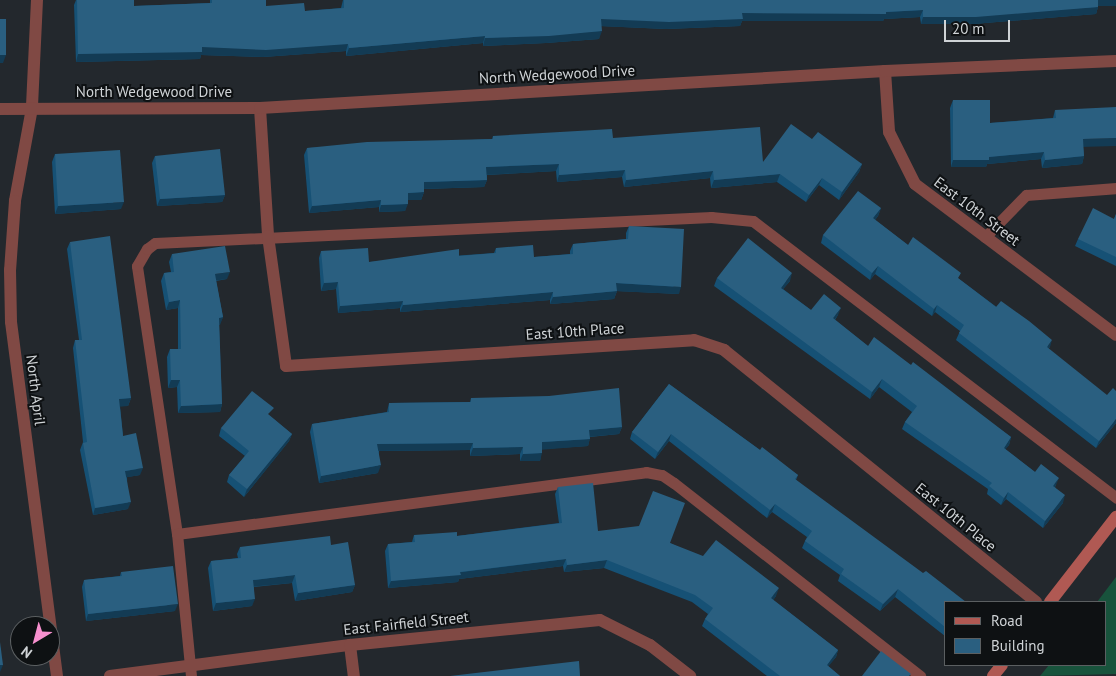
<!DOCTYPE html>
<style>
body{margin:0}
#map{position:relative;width:1116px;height:676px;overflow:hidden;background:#23282d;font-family:"PT Sans",sans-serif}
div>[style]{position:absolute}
.green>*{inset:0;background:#18533c}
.lane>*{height:11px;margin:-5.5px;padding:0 5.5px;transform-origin:5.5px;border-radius:5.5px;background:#804944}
.street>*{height:12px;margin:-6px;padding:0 6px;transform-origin:6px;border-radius:6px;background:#804944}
.secondary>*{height:12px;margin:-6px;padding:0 6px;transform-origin:6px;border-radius:6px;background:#b05953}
.wall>*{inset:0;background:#165175}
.shaded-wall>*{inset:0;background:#133b54}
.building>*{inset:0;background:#2a5f80}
span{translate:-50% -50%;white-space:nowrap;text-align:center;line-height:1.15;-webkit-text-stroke:4px #0e1113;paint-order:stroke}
.street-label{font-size:15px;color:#cfd3d6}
.legend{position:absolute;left:944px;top:601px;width:162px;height:65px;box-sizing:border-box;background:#0e1113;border:1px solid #5b5f61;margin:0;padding:6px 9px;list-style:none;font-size:15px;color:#cfd3d6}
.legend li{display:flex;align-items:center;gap:10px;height:25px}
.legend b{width:25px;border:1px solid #5b5f61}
.north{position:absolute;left:10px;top:616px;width:50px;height:50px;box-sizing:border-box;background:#0e1113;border:1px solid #5b5f61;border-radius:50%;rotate:217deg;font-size:14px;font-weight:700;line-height:20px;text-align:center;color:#cfd3d6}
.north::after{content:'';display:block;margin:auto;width:18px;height:22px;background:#f790ce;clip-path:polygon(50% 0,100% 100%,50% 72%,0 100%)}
.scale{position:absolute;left:944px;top:20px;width:66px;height:22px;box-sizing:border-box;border:2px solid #cfd3d6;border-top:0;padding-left:6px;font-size:15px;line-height:18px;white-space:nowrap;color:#cfd3d6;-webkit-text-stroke:4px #0e1113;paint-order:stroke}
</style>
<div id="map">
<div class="green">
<i style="clip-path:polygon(1116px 577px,1116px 674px,1040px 676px,1049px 665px,1105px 665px,1105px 602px,1097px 602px)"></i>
</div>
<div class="lane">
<i style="left:985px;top:237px;width:59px;rotate:-45.7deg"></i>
<i style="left:1026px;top:195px;width:90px;rotate:-4.4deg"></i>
<i style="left:177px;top:534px;width:271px;rotate:-98.5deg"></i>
<i style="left:137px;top:266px;width:20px;rotate:-60deg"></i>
<i style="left:147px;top:249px;width:10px;rotate:-37deg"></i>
<i style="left:155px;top:243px;width:557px;rotate:-2.68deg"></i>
<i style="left:711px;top:217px;width:42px;rotate:5.4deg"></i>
<i style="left:753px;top:221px;width:457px;rotate:37.3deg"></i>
<i style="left:191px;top:676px;width:143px;rotate:-95.6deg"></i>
<i style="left:177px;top:534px;width:473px;rotate:-7.5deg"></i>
<i style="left:646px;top:472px;width:16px;rotate:11deg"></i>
<i style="left:662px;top:475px;width:14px;rotate:34deg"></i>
<i style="left:674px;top:483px;width:313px;rotate:38.1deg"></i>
</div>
<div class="street">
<i style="left:37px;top:0;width:108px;rotate:92.7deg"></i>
<i style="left:32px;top:108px;width:95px;rotate:100.4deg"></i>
<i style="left:15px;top:201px;width:69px;rotate:94.1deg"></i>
<i style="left:10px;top:270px;width:52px;rotate:88.9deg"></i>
<i style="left:11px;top:322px;width:357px;rotate:82.6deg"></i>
<i style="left:885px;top:71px;width:61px;rotate:86.2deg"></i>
<i style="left:889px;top:132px;width:58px;rotate:63.4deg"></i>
<i style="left:915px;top:184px;width:251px;rotate:36.9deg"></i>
<i style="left:260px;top:108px;width:128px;rotate:86.4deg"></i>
<i style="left:268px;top:236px;width:131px;rotate:82.1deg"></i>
<i style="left:286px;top:366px;width:409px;rotate:-3.6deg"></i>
<i style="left:694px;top:340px;width:32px;rotate:18deg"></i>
<i style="left:724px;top:350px;width:401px;rotate:38.9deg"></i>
<i style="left:0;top:109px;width:260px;rotate:-0.2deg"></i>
<i style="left:260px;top:108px;width:626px;rotate:-3.39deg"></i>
<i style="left:885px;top:71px;width:231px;rotate:-2.5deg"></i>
<i style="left:350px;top:645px;width:31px;rotate:83deg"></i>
<i style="left:110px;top:676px;width:242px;rotate:-7.4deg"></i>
<i style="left:350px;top:645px;width:251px;rotate:-5.7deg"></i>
<i style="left:600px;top:620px;width:56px;rotate:26.6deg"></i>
<i style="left:650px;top:645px;width:51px;rotate:37.8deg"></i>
</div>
<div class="secondary">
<i style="left:1050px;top:602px;width:108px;rotate:-52.2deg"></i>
<i style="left:993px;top:676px;width:14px;rotate:-51deg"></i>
</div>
<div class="wall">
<i style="clip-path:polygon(76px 0,134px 0,134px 6px,210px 3px,210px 0,266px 0,266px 6px,305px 11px,341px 8px,343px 0,1098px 6px,1098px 7px,1096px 14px,973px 24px,921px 24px,920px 17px,884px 19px,883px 21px,742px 21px,740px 26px,666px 29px,601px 26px,599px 39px,546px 43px,483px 46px,483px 43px,346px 56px,346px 51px,263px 57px,201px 55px,200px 59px,76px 62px,74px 5px)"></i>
<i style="clip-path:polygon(953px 100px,990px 123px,1053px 118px,1055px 110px,1083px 147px,1084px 156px,1082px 164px,1042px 168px,1041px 159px,987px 164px,986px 167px,951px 167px,950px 108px)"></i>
<i style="clip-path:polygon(493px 136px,613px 138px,763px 162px,812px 139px,862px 164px,859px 172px,839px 200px,819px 185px,806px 202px,777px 182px,711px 188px,710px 178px,624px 187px,622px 177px,557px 182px,556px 171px,487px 175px,487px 180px,484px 187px,424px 189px,424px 192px,421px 200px,408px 200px,405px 211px,379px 212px,379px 207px,309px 213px,304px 155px,307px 148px,492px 139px)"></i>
<i style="clip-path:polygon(55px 154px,121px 209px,55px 214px,52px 162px)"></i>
<i style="clip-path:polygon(155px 156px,225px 195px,222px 202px,157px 206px,152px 163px)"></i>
<i style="clip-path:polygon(881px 208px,878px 216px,875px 220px,908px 245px,959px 279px,1050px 347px,1048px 349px,1116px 423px,1096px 448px,956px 340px,960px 331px,935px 312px,932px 316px,875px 274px,870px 280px,821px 243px,823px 235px)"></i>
<i style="clip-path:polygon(1116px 214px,1116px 266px,1075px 246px,1078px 239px,1114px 219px)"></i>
<i style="clip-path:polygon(629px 226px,679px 294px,617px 291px,614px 299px,550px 304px,550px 300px,400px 312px,400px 308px,338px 313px,336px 289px,321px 291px,319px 258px,321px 251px,369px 262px,494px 253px,496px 248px,534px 257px,570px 254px,570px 251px,573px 244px,626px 239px,626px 233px)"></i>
<i style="clip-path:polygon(70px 242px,131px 398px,128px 406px,120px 406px,123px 436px,140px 475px,127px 477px,128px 509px,93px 515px,80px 450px,83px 442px,73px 348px,75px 340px,79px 340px,67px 249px)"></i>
<i style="clip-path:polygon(172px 254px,227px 279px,216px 281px,223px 317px,219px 325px,222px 404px,220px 412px,178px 413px,177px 387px,168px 388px,167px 357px,170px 349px,178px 349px,178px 308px,166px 310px,161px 281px,164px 273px,171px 272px,169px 262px)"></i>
<i style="clip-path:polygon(717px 278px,790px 281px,783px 289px,811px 310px,838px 315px,835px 320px,868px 346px,911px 365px,1011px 437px,1009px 445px,1005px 449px,1035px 472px,1056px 485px,1055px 487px,1063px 503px,1043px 528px,1006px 499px,1001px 505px,987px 494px,988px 489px,902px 429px,905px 422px,912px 412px,879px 387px,870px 399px,714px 286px)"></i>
<i style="clip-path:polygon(669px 384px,760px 450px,798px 475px,796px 480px,945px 602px,945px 636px,895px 597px,880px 611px,838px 581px,840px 575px,802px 548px,805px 541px,807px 537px,772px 512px,767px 518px,669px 441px,655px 459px,630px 439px,632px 432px)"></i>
<i style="clip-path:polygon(471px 398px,622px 427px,619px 434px,590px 437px,588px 446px,542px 449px,540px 461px,520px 461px,520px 454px,470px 456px,470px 450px,379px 451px,378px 473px,319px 483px,310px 432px,312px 424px,387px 412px,389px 403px,470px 402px)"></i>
<i style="clip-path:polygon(270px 416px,292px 434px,289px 441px,244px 497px,227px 482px,229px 475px,245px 456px,219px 436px,221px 428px)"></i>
<i style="clip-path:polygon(558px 487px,598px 531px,670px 543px,776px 596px,773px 600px,838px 650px,836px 657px,828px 666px,840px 676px,767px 676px,702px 626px,705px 619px,708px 614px,692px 602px,604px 568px,564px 572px,563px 566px,459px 579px,458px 582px,388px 588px,385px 551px,388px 544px,412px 542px,414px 535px,457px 536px,559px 523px,555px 494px)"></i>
<i style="clip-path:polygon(331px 545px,355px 585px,352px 592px,295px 601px,292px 583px,254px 587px,252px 606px,213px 611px,208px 568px,211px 561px,238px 558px,237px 554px,240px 547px)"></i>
<i style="clip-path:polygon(121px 572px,175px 611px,86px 621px,82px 587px,84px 580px,120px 576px)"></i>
</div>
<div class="shaded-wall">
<i style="clip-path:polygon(1097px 0,1116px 0,1116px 6px,1095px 6px)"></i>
<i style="clip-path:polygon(1098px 7px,1096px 14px,973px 24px,921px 24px,923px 17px)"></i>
<i style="clip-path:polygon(923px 10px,920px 17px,884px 19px,883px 21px,742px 21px,740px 26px,666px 29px,598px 26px,601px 19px,742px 13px,886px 12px)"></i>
<i style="clip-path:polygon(602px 31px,599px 39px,546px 43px,483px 46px,485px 38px)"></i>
<i style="clip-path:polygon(485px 36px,483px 43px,346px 56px,349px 48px)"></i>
<i style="clip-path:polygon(348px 44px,346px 51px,263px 57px,201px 55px,200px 59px,76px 62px,78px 54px,202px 47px)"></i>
<i style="clip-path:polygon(0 55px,6px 55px,3px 63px,0 63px)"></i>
<i style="clip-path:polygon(1116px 138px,1116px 146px,1080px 147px,1083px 139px)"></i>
<i style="clip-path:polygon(1044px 152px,1041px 159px,987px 164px,986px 167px,951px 167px,953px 160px)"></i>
<i style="clip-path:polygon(1084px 156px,1082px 164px,1042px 168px,1045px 160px)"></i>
<i style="clip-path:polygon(559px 164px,556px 171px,484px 175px,486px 167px)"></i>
<i style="clip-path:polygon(862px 164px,859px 172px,839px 200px,842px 192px)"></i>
<i style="clip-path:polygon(625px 170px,622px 177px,557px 182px,559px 175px)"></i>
<i style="clip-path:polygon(713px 171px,710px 178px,624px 187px,626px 180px)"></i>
<i style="clip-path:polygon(780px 174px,777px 182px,711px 188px,714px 180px)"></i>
<i style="clip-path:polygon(822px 178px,819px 185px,806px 202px,809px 195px)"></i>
<i style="clip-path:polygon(487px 180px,484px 187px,421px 189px,424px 182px)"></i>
<i style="clip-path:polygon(424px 192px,421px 200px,405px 200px,408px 193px)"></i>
<i style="clip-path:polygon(225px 195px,222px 202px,157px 206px,160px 199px)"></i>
<i style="clip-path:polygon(381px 200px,379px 207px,309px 213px,312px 206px)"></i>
<i style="clip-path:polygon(124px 202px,121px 209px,55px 214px,58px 206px)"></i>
<i style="clip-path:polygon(408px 204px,405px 211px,379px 212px,381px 205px)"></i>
<i style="clip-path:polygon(881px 208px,878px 216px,870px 226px,873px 218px)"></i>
<i style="clip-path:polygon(878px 266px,875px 274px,870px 280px,872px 273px)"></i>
<i style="clip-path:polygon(230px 272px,227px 279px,212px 281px,215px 274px)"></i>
<i style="clip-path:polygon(792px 273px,790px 281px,778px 295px,781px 288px)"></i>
<i style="clip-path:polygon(338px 282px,336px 289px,321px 291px,324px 283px)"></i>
<i style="clip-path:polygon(616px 283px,681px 287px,679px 294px,614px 291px)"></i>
<i style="clip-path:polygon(617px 291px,614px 299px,550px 304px,553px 297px)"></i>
<i style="clip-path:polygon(553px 292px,550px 300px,400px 312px,403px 305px)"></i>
<i style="clip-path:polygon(180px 300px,178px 308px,166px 310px,169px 302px)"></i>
<i style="clip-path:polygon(403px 301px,400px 308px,338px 313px,340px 306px)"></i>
<i style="clip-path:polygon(937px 305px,935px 312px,932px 316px,934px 309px)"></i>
<i style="clip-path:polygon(841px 308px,838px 315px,830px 326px,833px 318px)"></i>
<i style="clip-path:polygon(223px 317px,220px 325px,216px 325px,219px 318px)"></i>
<i style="clip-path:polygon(1052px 340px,1050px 347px,1044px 354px,1047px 347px)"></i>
<i style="clip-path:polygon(882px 379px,879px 387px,870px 399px,872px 392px)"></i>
<i style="clip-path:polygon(171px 380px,180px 380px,177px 387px,168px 388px)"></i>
<i style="clip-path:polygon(131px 398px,128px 406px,117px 407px,119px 399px)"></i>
<i style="clip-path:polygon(222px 404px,220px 412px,178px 413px,181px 406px)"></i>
<i style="clip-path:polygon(1116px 419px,1116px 423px,1096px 448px,1099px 441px)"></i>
<i style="clip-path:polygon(622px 427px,619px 434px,587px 437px,589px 430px)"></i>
<i style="clip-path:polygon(292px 434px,289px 441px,244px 497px,247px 489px)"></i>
<i style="clip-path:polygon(671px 434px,669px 441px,655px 459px,658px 452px)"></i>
<i style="clip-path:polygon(1011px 437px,1009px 445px,1001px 455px,1004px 448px)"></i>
<i style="clip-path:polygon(590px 439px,588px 446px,539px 450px,542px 442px)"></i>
<i style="clip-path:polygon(473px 443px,470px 450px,375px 451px,377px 444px)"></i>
<i style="clip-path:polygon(523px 447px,520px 454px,470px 456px,473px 448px)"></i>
<i style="clip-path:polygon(542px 453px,540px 461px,520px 461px,523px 454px)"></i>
<i style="clip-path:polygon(381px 465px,378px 473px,319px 483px,321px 476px)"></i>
<i style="clip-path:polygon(143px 468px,140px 475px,123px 478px,125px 471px)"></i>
<i style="clip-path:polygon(1059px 478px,1056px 485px,1050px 493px,1053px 486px)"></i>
<i style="clip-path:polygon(1008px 492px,1006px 499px,1001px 505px,1004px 498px)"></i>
<i style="clip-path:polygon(1065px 495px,1063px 503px,1043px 528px,1045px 521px)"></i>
<i style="clip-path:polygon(131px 502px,128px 509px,93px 515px,95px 508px)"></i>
<i style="clip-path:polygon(775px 504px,772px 512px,767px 518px,770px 510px)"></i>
<i style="clip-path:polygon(566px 559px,563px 566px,459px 579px,458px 582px,388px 588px,391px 581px)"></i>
<i style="clip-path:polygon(607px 560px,604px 568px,564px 572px,567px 565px)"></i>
<i style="clip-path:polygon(295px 575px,292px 583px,250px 587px,253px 580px)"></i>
<i style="clip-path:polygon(355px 585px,352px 592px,295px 601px,298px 593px)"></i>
<i style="clip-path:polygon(779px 588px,776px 596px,769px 606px,771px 598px)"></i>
<i style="clip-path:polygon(898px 589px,895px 597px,880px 611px,883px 604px)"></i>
<i style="clip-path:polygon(255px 599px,252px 606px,213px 611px,216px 603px)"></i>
<i style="clip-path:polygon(178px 604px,175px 611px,86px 621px,88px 614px)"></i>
<i style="clip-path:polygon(838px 650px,836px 657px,824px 672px,827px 665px)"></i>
<i style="clip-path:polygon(0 665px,3px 665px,0 672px)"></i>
</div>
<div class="building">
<i style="clip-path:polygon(77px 0,134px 0,134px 6px,212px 3px,212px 0,266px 0,266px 6px,304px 3px,305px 11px,344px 8px,344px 0,1098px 0,1098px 7px,976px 17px,923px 17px,923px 10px,886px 12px,886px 14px,742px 13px,743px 19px,669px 22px,601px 19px,602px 31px,549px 36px,485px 38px,485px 36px,349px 48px,348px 44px,266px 50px,202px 47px,202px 52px,78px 54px)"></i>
<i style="clip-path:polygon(0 19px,6px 19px,6px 55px,0 55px)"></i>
<i style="clip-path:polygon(953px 100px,990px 100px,990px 123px,1056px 118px,1055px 110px,1116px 107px,1116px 138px,1083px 139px,1084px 156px,1045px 160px,1044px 152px,989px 157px,989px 160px,953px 160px)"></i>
<i style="clip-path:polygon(791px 124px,812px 139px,818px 132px,862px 164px,842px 192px,822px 178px,809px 195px,780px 174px,714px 180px,713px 171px,626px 180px,625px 170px,559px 175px,559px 164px,486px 167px,487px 180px,424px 182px,424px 192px,408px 193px,408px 204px,381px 205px,381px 200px,312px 206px,307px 148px,367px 142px,493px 139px,493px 136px,612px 129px,613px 138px,760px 127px,763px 162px)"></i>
<i style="clip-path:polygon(220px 149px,225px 195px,160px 199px,155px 156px)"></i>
<i style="clip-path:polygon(120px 150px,124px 202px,58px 206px,55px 154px)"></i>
<i style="clip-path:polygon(858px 191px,881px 208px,873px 218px,908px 245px,913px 237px,961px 273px,958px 278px,996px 307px,1001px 301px,1029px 321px,1052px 340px,1047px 347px,1107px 395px,1113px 388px,1116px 391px,1116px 419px,1099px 441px,959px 333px,964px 325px,937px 305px,934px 309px,878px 266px,872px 273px,823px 235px)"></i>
<i style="clip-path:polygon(1093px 208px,1114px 219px,1116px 214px,1116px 257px,1078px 239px)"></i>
<i style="clip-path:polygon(629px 226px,684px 229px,681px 287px,616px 283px,617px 291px,553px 297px,553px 292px,403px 305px,403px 301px,340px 306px,338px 282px,324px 283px,321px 251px,368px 248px,369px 262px,459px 249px,459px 256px,496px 253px,496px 248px,533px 245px,534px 257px,573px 254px,573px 244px,628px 239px)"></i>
<i style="clip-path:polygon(110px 236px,131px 398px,119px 399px,123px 436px,136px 433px,143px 468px,125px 471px,131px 502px,95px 508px,83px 443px,87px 442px,75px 340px,82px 340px,70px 242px)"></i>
<i style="clip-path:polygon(748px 238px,792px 273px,781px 288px,811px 310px,824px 294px,841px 308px,833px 318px,868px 346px,874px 337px,911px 365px,913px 362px,1011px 437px,1004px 448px,1035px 472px,1041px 464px,1059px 478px,1053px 486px,1065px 495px,1045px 521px,1008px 492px,1004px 498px,989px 486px,992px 483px,905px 422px,917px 406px,882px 379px,872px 392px,717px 278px)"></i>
<i style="clip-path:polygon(225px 246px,230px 272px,215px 274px,223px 317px,219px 318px,222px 404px,181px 406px,180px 380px,171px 380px,170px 349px,181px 349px,180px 300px,169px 302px,164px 273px,174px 272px,172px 254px)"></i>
<i style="clip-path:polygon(669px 384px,760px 450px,762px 447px,798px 475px,795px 479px,923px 573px,926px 571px,966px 602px,945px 602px,945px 627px,898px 589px,883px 604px,841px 574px,844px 569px,805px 541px,812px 531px,775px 504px,770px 510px,671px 434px,658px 452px,632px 432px)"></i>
<i style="clip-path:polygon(619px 388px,622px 427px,589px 430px,590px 439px,542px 442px,542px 453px,523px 454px,523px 447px,473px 448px,473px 443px,377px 444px,381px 465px,321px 476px,312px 424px,389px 412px,389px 403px,471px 402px,471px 398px,549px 396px)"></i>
<i style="clip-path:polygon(252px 391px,274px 408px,268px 414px,292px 434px,247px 489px,229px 475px,249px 451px,221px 428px)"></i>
<i style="clip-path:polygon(593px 483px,598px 531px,639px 526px,653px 491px,685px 503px,670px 543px,703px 556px,716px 540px,779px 588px,771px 598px,838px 650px,827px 665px,840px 676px,780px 676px,705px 619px,713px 608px,695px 595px,607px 560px,567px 565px,566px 559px,460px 572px,461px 575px,391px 581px,388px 544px,415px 542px,414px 535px,457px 532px,457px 536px,562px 523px,558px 487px)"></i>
<i style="clip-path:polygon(330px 536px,331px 545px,348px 542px,355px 585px,298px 593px,295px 575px,253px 580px,255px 599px,216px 603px,211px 561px,241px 558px,240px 547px)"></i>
<i style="clip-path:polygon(173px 566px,178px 604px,88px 614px,84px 580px,122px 576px,121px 572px)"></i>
<i style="clip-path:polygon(0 642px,3px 665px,0 665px)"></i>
<i style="clip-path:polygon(881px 651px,911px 674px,909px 676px,862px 676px)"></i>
<i style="clip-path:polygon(579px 661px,580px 676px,450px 676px)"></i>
</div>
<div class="street-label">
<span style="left:557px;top:74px;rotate:-3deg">North Wedgewood Drive</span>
<span style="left:154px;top:92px">North Wedgewood Drive</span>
<span style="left:977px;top:211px;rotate:37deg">East 10th Street</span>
<span style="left:575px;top:331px;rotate:-4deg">East 10th Place</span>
<span style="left:36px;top:390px;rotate:83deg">North April</span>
<span style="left:956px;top:517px;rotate:39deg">East 10th Place</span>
<span style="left:406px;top:623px;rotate:-6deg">East Fairfield Street</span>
</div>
<ul class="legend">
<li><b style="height:6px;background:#b05953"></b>Road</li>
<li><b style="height:14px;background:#2a5f80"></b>Building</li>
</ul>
<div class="north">N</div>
<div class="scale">20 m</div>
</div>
